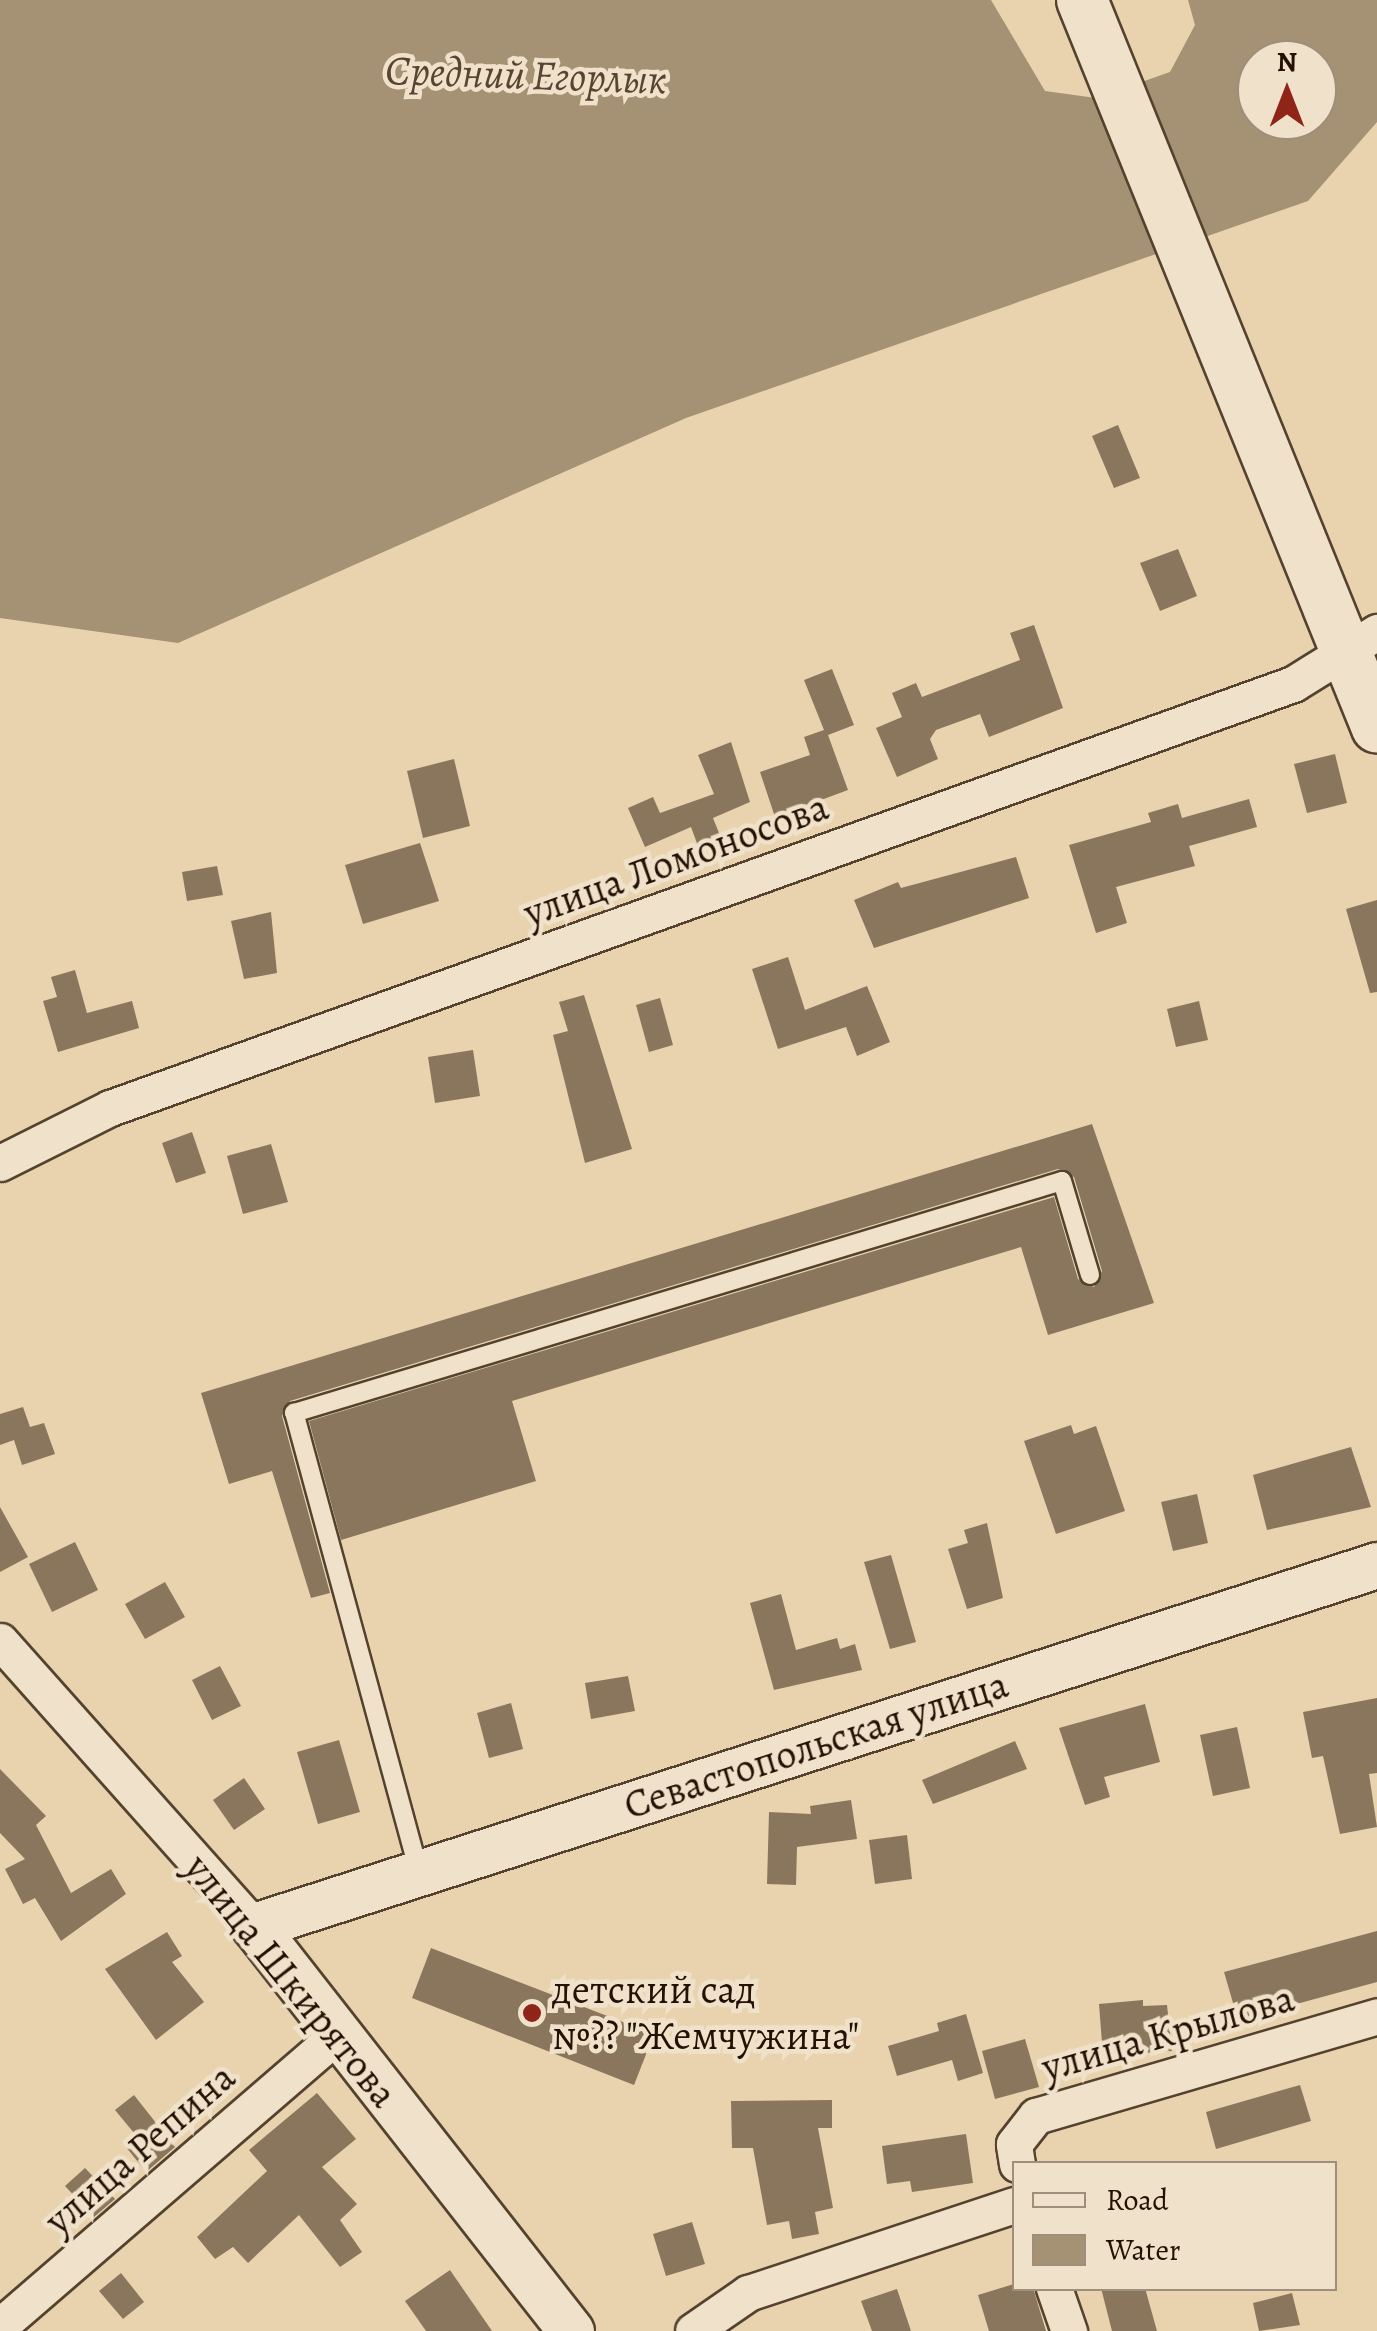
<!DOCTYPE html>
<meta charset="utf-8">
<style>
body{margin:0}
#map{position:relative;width:1377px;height:2331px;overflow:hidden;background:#e8d3ae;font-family:Alegreya,serif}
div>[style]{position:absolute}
.water>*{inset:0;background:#a59174}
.building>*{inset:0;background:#8a765c}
.roads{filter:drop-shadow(2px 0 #55422e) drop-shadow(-2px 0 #55422e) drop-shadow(0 2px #55422e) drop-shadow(0 -2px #55422e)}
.service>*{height:18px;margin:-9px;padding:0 9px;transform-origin:9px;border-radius:9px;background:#f0e2ca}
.minor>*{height:35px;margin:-17.5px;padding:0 17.5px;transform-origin:17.5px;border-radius:17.5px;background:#f0e2ca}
.tertiary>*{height:45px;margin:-22.5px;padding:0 22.5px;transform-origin:22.5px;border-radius:22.5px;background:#f0e2ca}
.secondary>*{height:50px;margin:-25px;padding:0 25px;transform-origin:25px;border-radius:25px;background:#f0e2ca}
.dots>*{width:28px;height:28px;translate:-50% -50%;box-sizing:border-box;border:5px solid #f0e2ca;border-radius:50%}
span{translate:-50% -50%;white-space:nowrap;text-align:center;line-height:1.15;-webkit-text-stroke:9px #f0e2ca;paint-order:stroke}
.street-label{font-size:40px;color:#241104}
.poi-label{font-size:40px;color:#241104}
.left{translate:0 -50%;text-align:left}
.water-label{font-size:42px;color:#584431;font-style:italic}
.legend{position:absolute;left:1012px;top:2161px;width:325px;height:130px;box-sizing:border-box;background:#f0e2ca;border:2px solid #9e8e7b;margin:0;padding:12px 18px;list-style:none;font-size:30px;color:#241104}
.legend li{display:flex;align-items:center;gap:20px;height:50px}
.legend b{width:50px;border:2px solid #9e8e7b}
.north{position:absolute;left:1237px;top:40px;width:100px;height:100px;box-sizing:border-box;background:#f0e2ca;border:2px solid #9e8e7b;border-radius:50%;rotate:0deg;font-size:28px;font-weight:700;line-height:40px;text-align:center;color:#241104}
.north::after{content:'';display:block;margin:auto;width:35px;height:45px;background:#8f2418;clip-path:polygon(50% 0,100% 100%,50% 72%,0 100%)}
</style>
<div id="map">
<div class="water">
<i style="clip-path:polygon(evenodd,0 0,991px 0,1045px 91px,1096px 98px,1170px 72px,1195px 25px,1188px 0,1377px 0,1377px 122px,1308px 201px,686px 418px,178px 643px,0 618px,0 0,1257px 60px,1317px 60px,1317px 120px,1257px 120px,1257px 60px)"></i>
</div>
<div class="building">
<i style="clip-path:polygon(1118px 425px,1140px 478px,1114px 488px,1092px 436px)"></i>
<i style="clip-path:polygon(1178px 549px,1197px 596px,1160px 611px,1140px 563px)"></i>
<i style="clip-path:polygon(1034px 625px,1063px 708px,989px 737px,980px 714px,936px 730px,930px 739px,938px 759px,897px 777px,876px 728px,902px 717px,892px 693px,916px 683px,922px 697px,1020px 660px,1010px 633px)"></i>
<i style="clip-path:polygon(832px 669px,854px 725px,828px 735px,848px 790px,775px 817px,760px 772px,810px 755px,804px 737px,824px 730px,804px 680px)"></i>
<i style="clip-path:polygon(731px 742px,750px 802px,713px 818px,721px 838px,698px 846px,691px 827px,645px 847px,628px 808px,653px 797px,660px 813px,714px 794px,698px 755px)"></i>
<i style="clip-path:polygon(1335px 754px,1347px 803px,1307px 813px,1294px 764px)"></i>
<i style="clip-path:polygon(454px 759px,470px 826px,423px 838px,407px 771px)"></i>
<i style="clip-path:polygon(1249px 799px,1257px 827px,1189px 846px,1195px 866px,1116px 887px,1127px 923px,1096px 933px,1069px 845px,1151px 822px,1148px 813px,1178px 804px,1182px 818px)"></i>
<i style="clip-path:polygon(420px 843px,439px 901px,363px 924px,345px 865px)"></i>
<i style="clip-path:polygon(1016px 857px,1029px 898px,874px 948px,854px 900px,898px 882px,901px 888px)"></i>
<i style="clip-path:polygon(217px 866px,223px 895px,187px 901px,182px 872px)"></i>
<i style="clip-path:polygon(1377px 900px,1377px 992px,1370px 993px,1346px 909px)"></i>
<i style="clip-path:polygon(271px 912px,277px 973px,244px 979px,231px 921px)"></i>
<i style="clip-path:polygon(788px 957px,805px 1010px,867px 986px,890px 1042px,857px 1056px,846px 1027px,778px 1049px,752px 969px)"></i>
<i style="clip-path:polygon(75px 970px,87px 1013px,132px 1001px,139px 1028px,58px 1052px,43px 1001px,57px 997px,51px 977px)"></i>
<i style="clip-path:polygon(584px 995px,632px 1149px,585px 1163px,553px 1035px,568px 1031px,559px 1002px)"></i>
<i style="clip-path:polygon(660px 998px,673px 1045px,649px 1052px,636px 1005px)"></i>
<i style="clip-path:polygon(1199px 1001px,1208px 1040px,1176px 1047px,1167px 1009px)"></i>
<i style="clip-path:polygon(473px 1050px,480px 1096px,435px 1103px,428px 1057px)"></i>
<i style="clip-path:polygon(1092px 1124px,1154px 1303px,1048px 1335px,1021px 1247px,512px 1401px,536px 1481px,341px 1540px,309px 1421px,1054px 1197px,1078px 1279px,1094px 1287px,1102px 1271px,1074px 1177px,1058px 1169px,290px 1401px,282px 1416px,330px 1593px,311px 1598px,272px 1471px,229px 1484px,201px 1393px)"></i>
<i style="clip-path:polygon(192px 1132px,206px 1173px,176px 1183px,162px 1143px)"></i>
<i style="clip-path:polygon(271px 1144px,288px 1202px,243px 1214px,227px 1156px)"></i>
<i style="clip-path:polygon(23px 1407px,30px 1427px,44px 1423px,55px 1454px,22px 1465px,14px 1440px,0 1445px,0 1414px)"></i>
<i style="clip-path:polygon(1071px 1425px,1074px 1434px,1096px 1426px,1125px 1511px,1056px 1534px,1024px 1441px)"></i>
<i style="clip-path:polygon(1351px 1447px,1371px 1507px,1267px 1530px,1253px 1475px)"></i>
<i style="clip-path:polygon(1197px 1494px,1208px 1543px,1173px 1551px,1161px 1502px)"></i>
<i style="clip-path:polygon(0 1507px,28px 1557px,0 1572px)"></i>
<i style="clip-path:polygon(987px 1523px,1003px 1598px,967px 1609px,948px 1549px,968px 1543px,964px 1530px)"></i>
<i style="clip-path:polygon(75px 1542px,98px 1590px,52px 1612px,29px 1564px)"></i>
<i style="clip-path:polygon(891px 1555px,916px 1642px,890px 1649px,864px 1562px)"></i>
<i style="clip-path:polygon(165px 1582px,185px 1617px,145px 1639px,125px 1604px)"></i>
<i style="clip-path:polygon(781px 1594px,796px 1650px,837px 1638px,840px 1649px,855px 1644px,862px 1670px,774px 1690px,750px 1603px)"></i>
<i style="clip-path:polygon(220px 1666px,241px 1706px,212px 1720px,192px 1680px)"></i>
<i style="clip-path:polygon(628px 1676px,635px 1711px,591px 1719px,585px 1683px)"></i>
<i style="clip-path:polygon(1377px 1698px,1377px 1773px,1369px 1774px,1377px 1827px,1340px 1834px,1323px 1756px,1312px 1758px,1303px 1712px)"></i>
<i style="clip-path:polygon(511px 1703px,523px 1749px,489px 1758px,477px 1713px)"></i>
<i style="clip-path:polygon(1145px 1704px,1160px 1762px,1104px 1777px,1110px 1797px,1085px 1805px,1059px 1728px)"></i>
<i style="clip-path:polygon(1237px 1727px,1250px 1788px,1213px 1796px,1200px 1735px)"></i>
<i style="clip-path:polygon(339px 1740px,360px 1812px,318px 1824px,297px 1752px)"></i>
<i style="clip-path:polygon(1015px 1741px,1027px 1769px,933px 1804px,922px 1780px)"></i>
<i style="clip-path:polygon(0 1769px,46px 1816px,36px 1825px,71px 1893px,111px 1869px,126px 1894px,61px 1941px,35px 1898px,23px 1904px,5px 1869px,25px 1859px,0 1833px)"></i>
<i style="clip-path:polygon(244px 1778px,265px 1809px,234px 1830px,213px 1800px)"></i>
<i style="clip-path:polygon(851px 1800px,857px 1839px,797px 1847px,796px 1885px,767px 1884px,769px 1812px,811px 1814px,810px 1806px)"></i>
<i style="clip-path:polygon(907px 1835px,912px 1879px,875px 1884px,869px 1840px)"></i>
<i style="clip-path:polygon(1377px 1931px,1377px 1982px,1238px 2020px,1224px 1972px)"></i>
<i style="clip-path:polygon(167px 1932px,182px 1956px,172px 1962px,204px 2002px,156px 2040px,105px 1969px)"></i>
<i style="clip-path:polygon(431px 1948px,654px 2034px,634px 2085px,412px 1998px)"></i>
<i style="clip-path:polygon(1143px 2000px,1143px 2006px,1167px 2005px,1172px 2051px,1103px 2056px,1099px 2004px)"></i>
<i style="clip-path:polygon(966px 2014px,983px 2073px,958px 2081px,952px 2060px,897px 2076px,888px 2046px,939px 2031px,937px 2023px)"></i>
<i style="clip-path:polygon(1025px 2039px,1039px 2087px,995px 2099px,982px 2051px)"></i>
<i style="clip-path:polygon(1300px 2085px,1311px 2121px,1216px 2149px,1206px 2112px)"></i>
<i style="clip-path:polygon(317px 2093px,356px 2139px,322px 2167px,357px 2204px,340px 2220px,362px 2252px,340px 2267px,299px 2215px,248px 2263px,233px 2247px,215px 2259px,197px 2237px,267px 2171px,249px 2150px)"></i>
<i style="clip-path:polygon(134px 2095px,175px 2147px,146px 2172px,122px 2142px,134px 2133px,115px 2110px)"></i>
<i style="clip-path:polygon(832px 2100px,832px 2128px,818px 2128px,833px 2208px,815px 2212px,819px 2234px,792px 2239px,789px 2221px,767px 2225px,753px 2148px,732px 2148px,731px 2101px)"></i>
<i style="clip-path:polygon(966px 2134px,973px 2183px,912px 2192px,910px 2181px,887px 2184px,882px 2146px)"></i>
<i style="clip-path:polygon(85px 2168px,115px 2199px,94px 2217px,65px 2186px)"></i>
<i style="clip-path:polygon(692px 2222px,705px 2264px,666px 2276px,653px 2234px)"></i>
<i style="clip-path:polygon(450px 2270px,492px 2331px,426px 2331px,405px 2301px)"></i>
<i style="clip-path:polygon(121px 2273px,144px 2302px,123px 2319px,99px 2291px)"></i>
<i style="clip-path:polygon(1014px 2284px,1033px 2288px,1046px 2331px,989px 2331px,978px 2295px)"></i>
<i style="clip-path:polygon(1101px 2288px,1145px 2288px,1157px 2331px,1112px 2331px)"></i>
<i style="clip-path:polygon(897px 2289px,911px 2331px,872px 2331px,861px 2301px)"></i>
<i style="clip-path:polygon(1292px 2293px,1300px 2325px,1259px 2331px,1253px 2303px)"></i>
</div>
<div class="roads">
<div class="service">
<i style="left:419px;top:1872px;width:476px;rotate:-105.2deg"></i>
<i style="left:294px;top:1413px;width:802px;rotate:-16.81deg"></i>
<i style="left:1062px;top:1181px;width:98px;rotate:73.4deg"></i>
</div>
<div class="minor">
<i style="left:0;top:1163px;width:123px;rotate:-26.6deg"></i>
<i style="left:110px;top:1108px;width:1257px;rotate:-19.72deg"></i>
<i style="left:1293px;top:684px;width:99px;rotate:-31.8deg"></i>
<i style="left:0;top:1641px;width:382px;rotate:48.3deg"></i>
<i style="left:1017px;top:2164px;width:20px;rotate:-99deg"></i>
<i style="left:1014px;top:2144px;width:36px;rotate:-52deg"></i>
<i style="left:1036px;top:2116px;width:355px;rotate:-16.3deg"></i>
<i style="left:1054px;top:2288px;width:46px;rotate:70.8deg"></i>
<i style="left:0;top:2326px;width:442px;rotate:-40.8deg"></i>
<i style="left:693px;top:2331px;width:67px;rotate:-34.6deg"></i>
<i style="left:748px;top:2293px;width:280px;rotate:-18.3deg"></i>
</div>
<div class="tertiary">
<i style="left:571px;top:2331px;width:514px;rotate:-128.05deg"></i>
<i style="left:254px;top:1926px;width:1180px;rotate:-17.82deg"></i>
</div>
<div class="secondary">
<i style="left:1082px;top:0;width:785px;rotate:67.94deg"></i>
</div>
</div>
<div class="dots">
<i style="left:532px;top:2013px;background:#8f2418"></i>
</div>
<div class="street-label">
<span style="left:676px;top:860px;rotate:-20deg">улица Ломоносова</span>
<span style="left:816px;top:1745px;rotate:-18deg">Севастопольская улица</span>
<span style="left:291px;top:1981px;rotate:51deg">улица Шкирятова</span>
<span style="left:1168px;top:2033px;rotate:-16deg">улица Крылова</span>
<span style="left:140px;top:2149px;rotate:-41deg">улица Репина</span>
</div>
<div class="poi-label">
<span class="left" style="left:552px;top:2013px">детский сад<br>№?? "Жемчужина"</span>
</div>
<div class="water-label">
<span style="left:526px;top:75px;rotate:2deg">Средний Егорлык</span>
</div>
<ul class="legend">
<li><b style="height:12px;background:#f0e2ca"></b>Road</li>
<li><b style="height:28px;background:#a59174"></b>Water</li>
</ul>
<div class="north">N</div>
</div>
